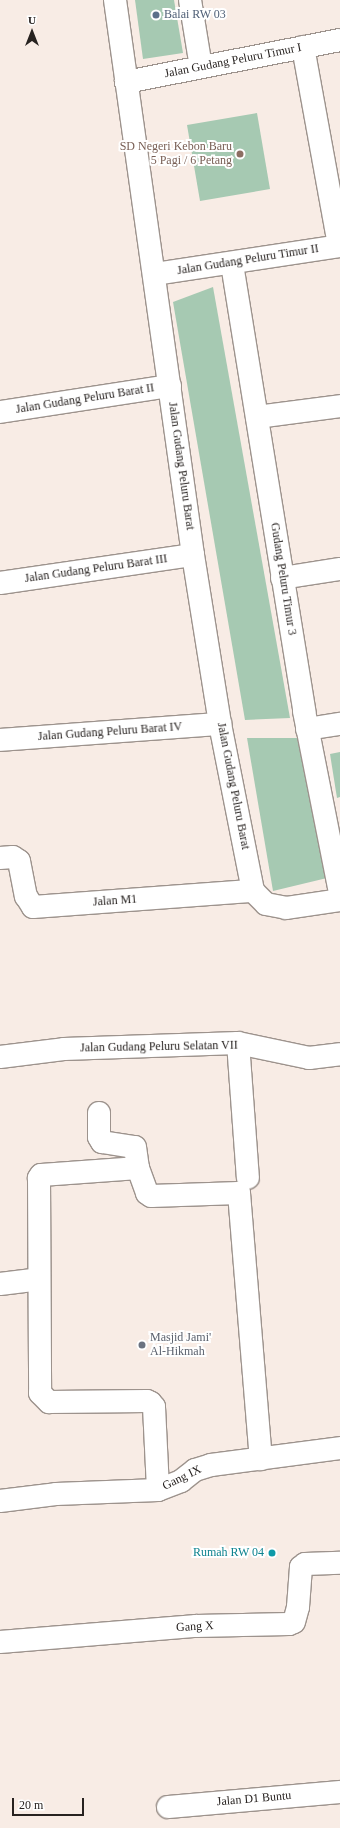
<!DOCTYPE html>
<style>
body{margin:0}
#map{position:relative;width:340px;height:1828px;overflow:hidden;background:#f8ece5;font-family:Georgia,serif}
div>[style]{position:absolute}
.green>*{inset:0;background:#a6c9b2}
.roads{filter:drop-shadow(1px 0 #9d938d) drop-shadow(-1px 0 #9d938d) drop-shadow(0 1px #9d938d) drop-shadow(0 -1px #9d938d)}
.minor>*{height:22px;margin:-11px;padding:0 11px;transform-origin:11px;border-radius:11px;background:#fff}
.dots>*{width:11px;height:11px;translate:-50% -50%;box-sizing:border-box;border:2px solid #fff;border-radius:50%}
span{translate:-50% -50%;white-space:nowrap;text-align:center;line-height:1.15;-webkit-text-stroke:4px #fff;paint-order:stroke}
.service-label{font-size:12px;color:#4e5e75}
.left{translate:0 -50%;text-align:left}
.street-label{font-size:12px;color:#272220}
.education-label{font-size:12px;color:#785e54}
.right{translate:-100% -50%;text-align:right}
.worship-label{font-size:12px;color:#5b616d}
.culture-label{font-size:12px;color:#0d838f}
.north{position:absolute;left:12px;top:12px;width:40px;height:40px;-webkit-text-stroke:3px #fff;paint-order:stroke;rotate:0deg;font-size:11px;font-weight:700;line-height:16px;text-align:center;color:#272220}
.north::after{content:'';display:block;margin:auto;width:14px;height:18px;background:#272220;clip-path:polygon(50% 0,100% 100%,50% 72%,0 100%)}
.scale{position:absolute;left:12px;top:1798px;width:72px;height:18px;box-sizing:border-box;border:2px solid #272220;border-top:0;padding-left:5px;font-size:12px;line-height:14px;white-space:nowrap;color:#272220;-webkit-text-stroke:3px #fff;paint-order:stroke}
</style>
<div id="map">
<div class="green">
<i style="clip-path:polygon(135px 0,174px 0,183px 53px,143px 59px)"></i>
<i style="clip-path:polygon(257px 113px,270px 189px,200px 201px,187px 125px)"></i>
<i style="clip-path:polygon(213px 287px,290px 718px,245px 720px,173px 302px)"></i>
<i style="clip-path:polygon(247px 738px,297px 738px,327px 878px,273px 891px)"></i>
<i style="clip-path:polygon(340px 752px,340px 797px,337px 798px,330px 754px)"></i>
</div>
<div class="roads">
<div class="minor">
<i style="left:115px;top:0;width:560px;rotate:82deg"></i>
<i style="left:193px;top:555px;width:171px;rotate:80.9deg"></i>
<i style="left:220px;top:724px;width:170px;rotate:78.8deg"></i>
<i style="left:253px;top:891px;width:18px;rotate:45deg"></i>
<i style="left:266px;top:904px;width:20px;rotate:11deg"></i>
<i style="left:286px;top:908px;width:55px;rotate:-8.4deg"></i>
<i style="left:190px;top:0;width:68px;rotate:80.7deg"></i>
<i style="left:303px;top:47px;width:202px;rotate:79.7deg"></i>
<i style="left:126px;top:82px;width:218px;rotate:-11.1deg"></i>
<i style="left:232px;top:264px;width:453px;rotate:80.8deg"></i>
<i style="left:304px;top:711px;width:186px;rotate:78.8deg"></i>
<i style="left:155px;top:274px;width:187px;rotate:-8.6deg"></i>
<i style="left:0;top:412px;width:172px;rotate:-8.7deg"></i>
<i style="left:257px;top:417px;width:84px;rotate:-7.5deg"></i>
<i style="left:282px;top:578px;width:59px;rotate:-8.8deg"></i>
<i style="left:0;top:583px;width:195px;rotate:-8.3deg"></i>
<i style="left:307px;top:729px;width:33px;rotate:-9deg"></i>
<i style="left:0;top:740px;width:221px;rotate:-4.2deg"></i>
<i style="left:0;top:858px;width:13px;rotate:-4deg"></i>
<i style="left:13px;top:857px;width:7px;rotate:34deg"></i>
<i style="left:19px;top:861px;width:36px;rotate:79deg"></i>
<i style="left:26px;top:896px;width:13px;rotate:58deg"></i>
<i style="left:33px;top:907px;width:221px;rotate:-4.2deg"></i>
<i style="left:238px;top:1043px;width:135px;rotate:85.8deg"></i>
<i style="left:0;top:1057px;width:64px;rotate:-7.1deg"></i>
<i style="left:64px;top:1049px;width:174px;rotate:-2deg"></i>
<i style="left:238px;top:1043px;width:73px;rotate:11.9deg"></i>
<i style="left:309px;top:1058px;width:31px;rotate:-7deg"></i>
<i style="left:99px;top:1113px;width:24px;rotate:90deg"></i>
<i style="left:99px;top:1137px;width:6px;rotate:59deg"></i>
<i style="left:102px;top:1142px;width:33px;rotate:9deg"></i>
<i style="left:135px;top:1147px;width:21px;rotate:82deg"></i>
<i style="left:138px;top:1168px;width:27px;rotate:70deg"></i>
<i style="left:147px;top:1193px;width:5px;rotate:37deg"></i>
<i style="left:151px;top:1196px;width:88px;rotate:-2deg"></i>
<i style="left:239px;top:1193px;width:267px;rotate:85.3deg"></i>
<i style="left:138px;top:1168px;width:97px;rotate:175.9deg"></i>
<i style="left:41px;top:1175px;width:4px;rotate:124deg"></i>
<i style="left:39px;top:1178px;width:215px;rotate:89.7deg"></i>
<i style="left:40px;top:1393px;width:13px;rotate:45deg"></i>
<i style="left:49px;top:1402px;width:98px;rotate:-0.6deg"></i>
<i style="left:147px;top:1401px;width:4px;rotate:27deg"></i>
<i style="left:151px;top:1403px;width:5px;rotate:53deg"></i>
<i style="left:154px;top:1407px;width:83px;rotate:87.2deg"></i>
<i style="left:0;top:1284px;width:39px;rotate:-7deg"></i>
<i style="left:0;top:1501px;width:56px;rotate:-7.1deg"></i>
<i style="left:56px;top:1494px;width:102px;rotate:-2.2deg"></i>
<i style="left:158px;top:1490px;width:25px;rotate:-21deg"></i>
<i style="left:181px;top:1481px;width:18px;rotate:-38deg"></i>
<i style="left:195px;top:1470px;width:17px;rotate:-17deg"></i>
<i style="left:211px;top:1465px;width:130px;rotate:-7.5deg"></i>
<i style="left:0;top:1642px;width:197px;rotate:-4.7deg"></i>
<i style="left:196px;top:1626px;width:93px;rotate:-1.2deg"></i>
<i style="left:289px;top:1624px;width:5px;rotate:-22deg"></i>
<i style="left:294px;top:1622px;width:16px;rotate:-75deg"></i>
<i style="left:298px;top:1607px;width:40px;rotate:-85.7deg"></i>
<i style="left:301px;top:1567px;width:5px;rotate:-37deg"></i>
<i style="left:305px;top:1564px;width:35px;rotate:-2deg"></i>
<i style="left:168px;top:1807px;width:173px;rotate:-5deg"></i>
</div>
</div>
<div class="dots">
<i style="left:156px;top:15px;background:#5c6f8a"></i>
<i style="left:240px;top:154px;background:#8d6e63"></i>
<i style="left:142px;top:1345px;background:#6b7280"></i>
<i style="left:272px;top:1553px;background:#0f9aa8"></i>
</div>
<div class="service-label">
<span class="left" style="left:164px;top:15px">Balai RW 03</span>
</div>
<div class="street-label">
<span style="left:233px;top:61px;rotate:-11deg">Jalan Gudang Peluru Timur I</span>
<span style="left:248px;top:260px;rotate:-9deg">Jalan Gudang Peluru Timur II</span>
<span style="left:85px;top:399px;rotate:-9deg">Jalan Gudang Peluru Barat II</span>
<span style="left:181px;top:466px;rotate:82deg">Jalan Gudang Peluru Barat</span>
<span style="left:96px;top:569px;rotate:-8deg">Jalan Gudang Peluru Barat III</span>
<span style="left:283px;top:579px;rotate:81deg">Gudang Peluru Timur 3</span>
<span style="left:110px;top:732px;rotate:-4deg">Jalan Gudang Peluru Barat IV</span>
<span style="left:233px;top:786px;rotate:79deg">Jalan Gudang Peluru Barat</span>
<span style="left:115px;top:901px;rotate:-4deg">Jalan M1</span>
<span style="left:159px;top:1047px;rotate:-1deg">Jalan Gudang Peluru Selatan VII</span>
<span style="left:182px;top:1478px;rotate:-26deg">Gang IX</span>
<span style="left:195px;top:1627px;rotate:-3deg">Gang X</span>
<span style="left:254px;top:1799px;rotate:-5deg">Jalan D1 Buntu</span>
</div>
<div class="education-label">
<span class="right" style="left:232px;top:154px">SD Negeri Kebon Baru<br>5 Pagi / 6 Petang</span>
</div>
<div class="worship-label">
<span class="left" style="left:150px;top:1345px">Masjid Jami'<br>Al-Hikmah</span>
</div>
<div class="culture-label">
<span class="right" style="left:264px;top:1553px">Rumah RW 04</span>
</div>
<div class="north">U</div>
<div class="scale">20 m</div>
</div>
